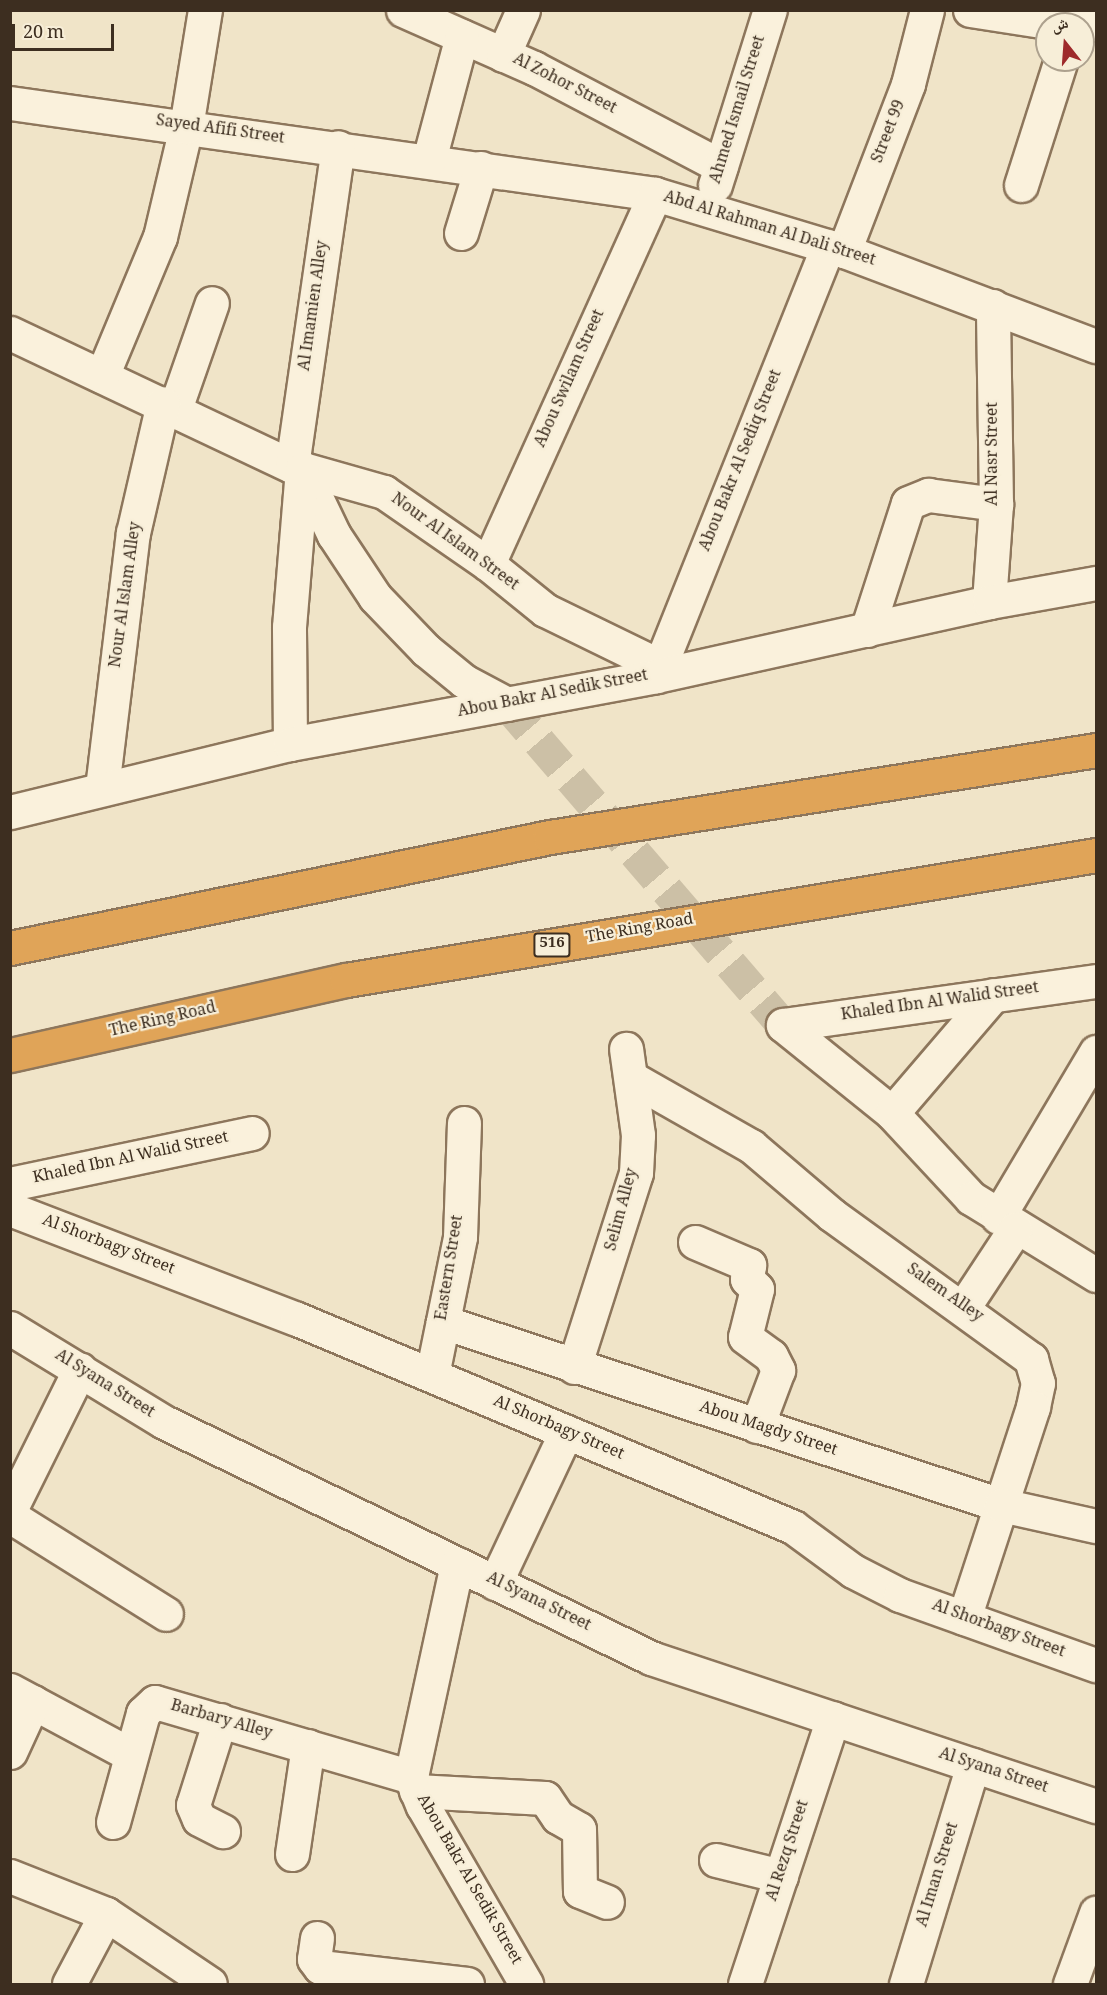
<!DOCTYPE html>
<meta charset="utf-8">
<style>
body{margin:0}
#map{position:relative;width:1107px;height:1995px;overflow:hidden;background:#f0e4c8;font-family:Georgia,"Noto Naskh Arabic",serif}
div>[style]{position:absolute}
.street-tunnel>*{height:33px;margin-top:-16.5px;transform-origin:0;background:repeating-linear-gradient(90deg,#ccc0a6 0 33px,transparent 0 49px)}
.roads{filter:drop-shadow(2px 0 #8d765c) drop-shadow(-2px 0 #8d765c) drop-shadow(0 2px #8d765c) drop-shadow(0 -2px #8d765c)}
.street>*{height:33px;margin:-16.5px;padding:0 16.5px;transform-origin:16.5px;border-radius:16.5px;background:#faf1dc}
.highway>*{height:33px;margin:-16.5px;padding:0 16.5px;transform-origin:16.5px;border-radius:16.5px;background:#e0a458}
span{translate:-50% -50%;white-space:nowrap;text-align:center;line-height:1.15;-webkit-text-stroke:4.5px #f7eed8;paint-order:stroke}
.shield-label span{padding:2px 4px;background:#f7eed8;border:2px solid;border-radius:4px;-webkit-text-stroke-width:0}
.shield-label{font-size:15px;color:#3d2e20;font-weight:700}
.street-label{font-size:16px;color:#3d2e20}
.frame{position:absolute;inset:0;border:12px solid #3d2e20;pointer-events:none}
.north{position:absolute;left:1035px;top:12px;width:60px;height:60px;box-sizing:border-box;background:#f7eed8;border:2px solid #ada18e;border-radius:50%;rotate:343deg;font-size:16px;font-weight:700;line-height:24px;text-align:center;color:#3d2e20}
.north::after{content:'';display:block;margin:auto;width:21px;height:27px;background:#9e2a2b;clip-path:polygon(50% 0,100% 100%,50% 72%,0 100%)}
.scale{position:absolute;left:12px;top:24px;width:102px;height:27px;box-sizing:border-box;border:3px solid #3d2e20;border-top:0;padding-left:8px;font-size:18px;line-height:21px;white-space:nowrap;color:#3d2e20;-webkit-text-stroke:4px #f7eed8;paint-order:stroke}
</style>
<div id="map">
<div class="street-tunnel">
<i style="left:507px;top:704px;width:423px;rotate:49.3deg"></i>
</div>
<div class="roads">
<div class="street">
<i style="left:403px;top:10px;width:143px;rotate:23.9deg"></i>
<i style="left:534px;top:68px;width:211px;rotate:27.7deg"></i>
<i style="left:970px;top:10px;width:93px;rotate:8.7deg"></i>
<i style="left:1083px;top:24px;width:13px"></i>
<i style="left:503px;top:55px;width:49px;rotate:-66deg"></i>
<i style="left:10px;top:103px;width:651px;rotate:8.03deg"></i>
<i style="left:655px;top:194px;width:197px;rotate:16.8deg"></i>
<i style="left:844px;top:251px;width:269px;rotate:20.7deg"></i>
<i style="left:429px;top:160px;width:128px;rotate:-75.1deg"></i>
<i style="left:715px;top:185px;width:183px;rotate:-72.6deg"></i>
<i style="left:1021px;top:185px;width:131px;rotate:-72.3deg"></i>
<i style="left:461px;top:233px;width:68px;rotate:-72.9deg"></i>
<i style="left:844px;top:251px;width:179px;rotate:-69deg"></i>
<i style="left:908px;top:84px;width:76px;rotate:-75.6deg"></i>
<i style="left:10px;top:333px;width:312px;rotate:25.3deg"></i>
<i style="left:292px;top:466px;width:96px;rotate:15.8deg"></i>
<i style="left:384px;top:492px;width:126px;rotate:34.7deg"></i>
<i style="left:488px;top:564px;width:73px;rotate:38.9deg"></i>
<i style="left:545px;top:610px;width:128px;rotate:26deg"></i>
<i style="left:102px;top:376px;width:151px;rotate:-67.4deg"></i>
<i style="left:160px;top:237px;width:113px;rotate:-76.7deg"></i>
<i style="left:186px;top:127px;width:119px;rotate:-80.8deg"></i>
<i style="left:175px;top:409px;width:112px;rotate:-70.8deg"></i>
<i style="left:292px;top:466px;width:322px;rotate:-81.8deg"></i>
<i style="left:302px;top:468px;width:74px;rotate:64.5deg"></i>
<i style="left:334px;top:535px;width:74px;rotate:56.5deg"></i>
<i style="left:375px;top:597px;width:74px;rotate:46.1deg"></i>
<i style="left:426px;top:650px;width:49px;rotate:39.2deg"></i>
<i style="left:464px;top:681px;width:49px;rotate:28.1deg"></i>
<i style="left:488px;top:564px;width:406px;rotate:-65.7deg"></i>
<i style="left:989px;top:602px;width:98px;rotate:-85.9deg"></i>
<i style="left:996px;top:504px;width:198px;rotate:-90.9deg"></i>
<i style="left:867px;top:630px;width:133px;rotate:-72.1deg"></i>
<i style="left:908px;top:503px;width:22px;rotate:-22deg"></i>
<i style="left:928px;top:495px;width:69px;rotate:7.5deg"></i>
<i style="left:656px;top:676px;width:463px;rotate:-68.2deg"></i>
<i style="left:290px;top:744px;width:117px;rotate:-90.5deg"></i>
<i style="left:289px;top:627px;width:158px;rotate:-85.3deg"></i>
<i style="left:102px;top:788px;width:257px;rotate:-83.1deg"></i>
<i style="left:133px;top:533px;width:133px;rotate:-77deg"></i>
<i style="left:10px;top:812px;width:288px;rotate:-13.7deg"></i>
<i style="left:290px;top:744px;width:372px;rotate:-10.5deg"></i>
<i style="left:656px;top:676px;width:341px;rotate:-12.5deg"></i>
<i style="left:989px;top:602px;width:109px;rotate:-10.1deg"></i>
<i style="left:783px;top:1025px;width:140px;rotate:38.9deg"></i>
<i style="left:892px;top:1113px;width:116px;rotate:47.1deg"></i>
<i style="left:971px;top:1198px;width:147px;rotate:31.6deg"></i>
<i style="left:783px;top:1025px;width:316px;rotate:-8deg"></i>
<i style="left:633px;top:1079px;width:136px;rotate:29.6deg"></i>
<i style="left:751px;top:1146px;width:106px;rotate:40.4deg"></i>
<i style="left:832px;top:1215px;width:246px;rotate:35.9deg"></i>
<i style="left:1031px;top:1359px;width:25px;rotate:74deg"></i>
<i style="left:1038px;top:1383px;width:25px;rotate:102deg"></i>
<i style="left:1033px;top:1407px;width:222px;rotate:108.1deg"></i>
<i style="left:892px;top:1113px;width:155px;rotate:-49.4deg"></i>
<i style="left:10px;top:1184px;width:247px;rotate:-11.9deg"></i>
<i style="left:10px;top:1209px;width:307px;rotate:21deg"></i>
<i style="left:297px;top:1319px;width:538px;rotate:22.75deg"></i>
<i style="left:793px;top:1527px;width:74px;rotate:36.3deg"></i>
<i style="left:853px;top:1571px;width:53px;rotate:27.1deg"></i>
<i style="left:900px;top:1595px;width:208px;rotate:19.7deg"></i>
<i style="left:998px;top:1217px;width:192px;rotate:-59.3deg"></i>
<i style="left:695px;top:1242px;width:59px;rotate:23.1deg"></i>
<i style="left:749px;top:1265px;width:14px;rotate:98deg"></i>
<i style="left:747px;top:1279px;width:14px;rotate:45deg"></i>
<i style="left:757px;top:1289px;width:49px;rotate:104deg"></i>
<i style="left:745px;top:1337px;width:32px;rotate:36deg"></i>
<i style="left:771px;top:1356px;width:16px;rotate:63deg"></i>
<i style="left:778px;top:1370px;width:60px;rotate:110.6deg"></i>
<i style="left:963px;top:1308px;width:95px;rotate:-56.6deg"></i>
<i style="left:443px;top:1322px;width:587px;rotate:18.16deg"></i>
<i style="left:1001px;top:1505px;width:97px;rotate:12.5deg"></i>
<i style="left:10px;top:1328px;width:180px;rotate:31.4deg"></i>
<i style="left:164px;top:1422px;width:541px;rotate:25.85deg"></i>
<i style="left:651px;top:1658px;width:469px;rotate:18.4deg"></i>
<i style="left:574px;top:1367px;width:204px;rotate:-72.3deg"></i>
<i style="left:636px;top:1173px;width:38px;rotate:-87deg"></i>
<i style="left:638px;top:1135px;width:87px;rotate:-97.9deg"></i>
<i style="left:432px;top:1375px;width:141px;rotate:-78.5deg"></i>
<i style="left:460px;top:1237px;width:114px;rotate:-88deg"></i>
<i style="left:10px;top:1510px;width:157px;rotate:-63.6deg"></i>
<i style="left:10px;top:1516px;width:184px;rotate:32.1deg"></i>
<i style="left:457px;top:1564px;width:218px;rotate:102.2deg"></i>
<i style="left:411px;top:1777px;width:31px;rotate:68deg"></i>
<i style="left:423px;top:1806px;width:206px;rotate:59.9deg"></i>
<i style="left:495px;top:1583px;width:167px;rotate:-64.8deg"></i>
<i style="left:10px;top:1690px;width:137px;rotate:28.2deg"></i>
<i style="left:220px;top:1720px;width:89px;rotate:107.6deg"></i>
<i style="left:193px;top:1805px;width:15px;rotate:67deg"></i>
<i style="left:199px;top:1819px;width:27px;rotate:27deg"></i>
<i style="left:10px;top:1752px;width:55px;rotate:-65.3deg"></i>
<i style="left:416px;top:1791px;width:129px;rotate:3.1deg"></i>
<i style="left:545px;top:1798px;width:23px;rotate:56deg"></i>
<i style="left:558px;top:1817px;width:24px;rotate:30deg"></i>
<i style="left:579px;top:1829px;width:62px;rotate:89.1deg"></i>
<i style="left:580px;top:1891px;width:29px;rotate:22deg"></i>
<i style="left:113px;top:1822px;width:113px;rotate:-74.6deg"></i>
<i style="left:143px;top:1713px;width:16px;rotate:-43deg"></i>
<i style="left:155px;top:1702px;width:267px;rotate:16.3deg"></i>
<i style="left:292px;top:1854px;width:109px;rotate:-81.6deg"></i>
<i style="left:716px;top:1860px;width:67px;rotate:13.8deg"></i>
<i style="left:10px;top:1876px;width:103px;rotate:21.6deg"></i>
<i style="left:106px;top:1914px;width:125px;rotate:33.9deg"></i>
<i style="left:317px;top:1938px;width:21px;rotate:98deg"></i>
<i style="left:314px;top:1959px;width:10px;rotate:53deg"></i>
<i style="left:320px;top:1967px;width:148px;rotate:6.6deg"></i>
<i style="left:69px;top:1984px;width:79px;rotate:-62.1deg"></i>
<i style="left:745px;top:1984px;width:280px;rotate:-71.7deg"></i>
<i style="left:906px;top:1984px;width:229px;rotate:-73deg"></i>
<i style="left:1070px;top:1984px;width:76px;rotate:-69.9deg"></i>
</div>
<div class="highway">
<i style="left:10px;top:948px;width:551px;rotate:-11.62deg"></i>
<i style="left:550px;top:837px;width:553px;rotate:-9.05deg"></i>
<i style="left:10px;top:1055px;width:344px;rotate:-12.6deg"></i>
<i style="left:346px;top:980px;width:760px;rotate:-9.46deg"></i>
</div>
</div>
<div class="shield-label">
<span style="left:552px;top:945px">516</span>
</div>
<div class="street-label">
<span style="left:564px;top:85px;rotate:27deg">Al Zohor Street</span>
<span style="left:739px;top:110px;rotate:-73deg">Ahmed Ismail Street</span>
<span style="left:220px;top:131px;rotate:8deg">Sayed Afifi Street</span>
<span style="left:890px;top:132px;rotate:-69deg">Street 99</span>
<span style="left:769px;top:230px;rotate:17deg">Abd Al Rahman Al Dali Street</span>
<span style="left:315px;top:306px;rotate:-82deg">Al Imamien Alley</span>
<span style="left:571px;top:379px;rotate:-66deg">Abou Swilam Street</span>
<span style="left:994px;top:454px;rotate:-90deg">Al Nasr Street</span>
<span style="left:742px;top:461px;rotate:-68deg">Abou Bakr Al Sediq Street</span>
<span style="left:454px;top:543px;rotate:36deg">Nour Al Islam Street</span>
<span style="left:127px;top:595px;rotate:-82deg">Nour Al Islam Alley</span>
<span style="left:553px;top:695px;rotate:-11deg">Abou Bakr Al Sedik Street</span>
<span style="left:640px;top:930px;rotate:-10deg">The Ring Road</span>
<span style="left:940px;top:1003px;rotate:-8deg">Khaled Ibn Al Walid Street</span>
<span style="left:163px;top:1021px;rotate:-13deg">The Ring Road</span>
<span style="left:131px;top:1159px;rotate:-12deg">Khaled Ibn Al Walid Street</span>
<span style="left:623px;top:1210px;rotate:-75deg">Selim Alley</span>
<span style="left:108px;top:1246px;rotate:21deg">Al Shorbagy Street</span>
<span style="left:451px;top:1268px;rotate:-81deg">Eastern Street</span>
<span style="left:944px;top:1294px;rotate:35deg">Salem Alley</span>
<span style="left:104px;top:1385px;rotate:32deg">Al Syana Street</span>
<span style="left:558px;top:1429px;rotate:23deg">Al Shorbagy Street</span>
<span style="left:768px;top:1430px;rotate:18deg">Abou Magdy Street</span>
<span style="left:538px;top:1603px;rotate:26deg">Al Syana Street</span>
<span style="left:998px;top:1630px;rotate:20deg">Al Shorbagy Street</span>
<span style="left:221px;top:1721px;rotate:16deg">Barbary Alley</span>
<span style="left:993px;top:1772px;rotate:18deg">Al Syana Street</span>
<span style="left:789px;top:1851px;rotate:-72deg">Al Rezq Street</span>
<span style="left:939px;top:1875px;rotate:-73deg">Al Iman Street</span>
<span style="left:468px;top:1880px;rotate:60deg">Abou Bakr Al Sedik Street</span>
</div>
<div class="frame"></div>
<div class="north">ش</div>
<div class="scale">20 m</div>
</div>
